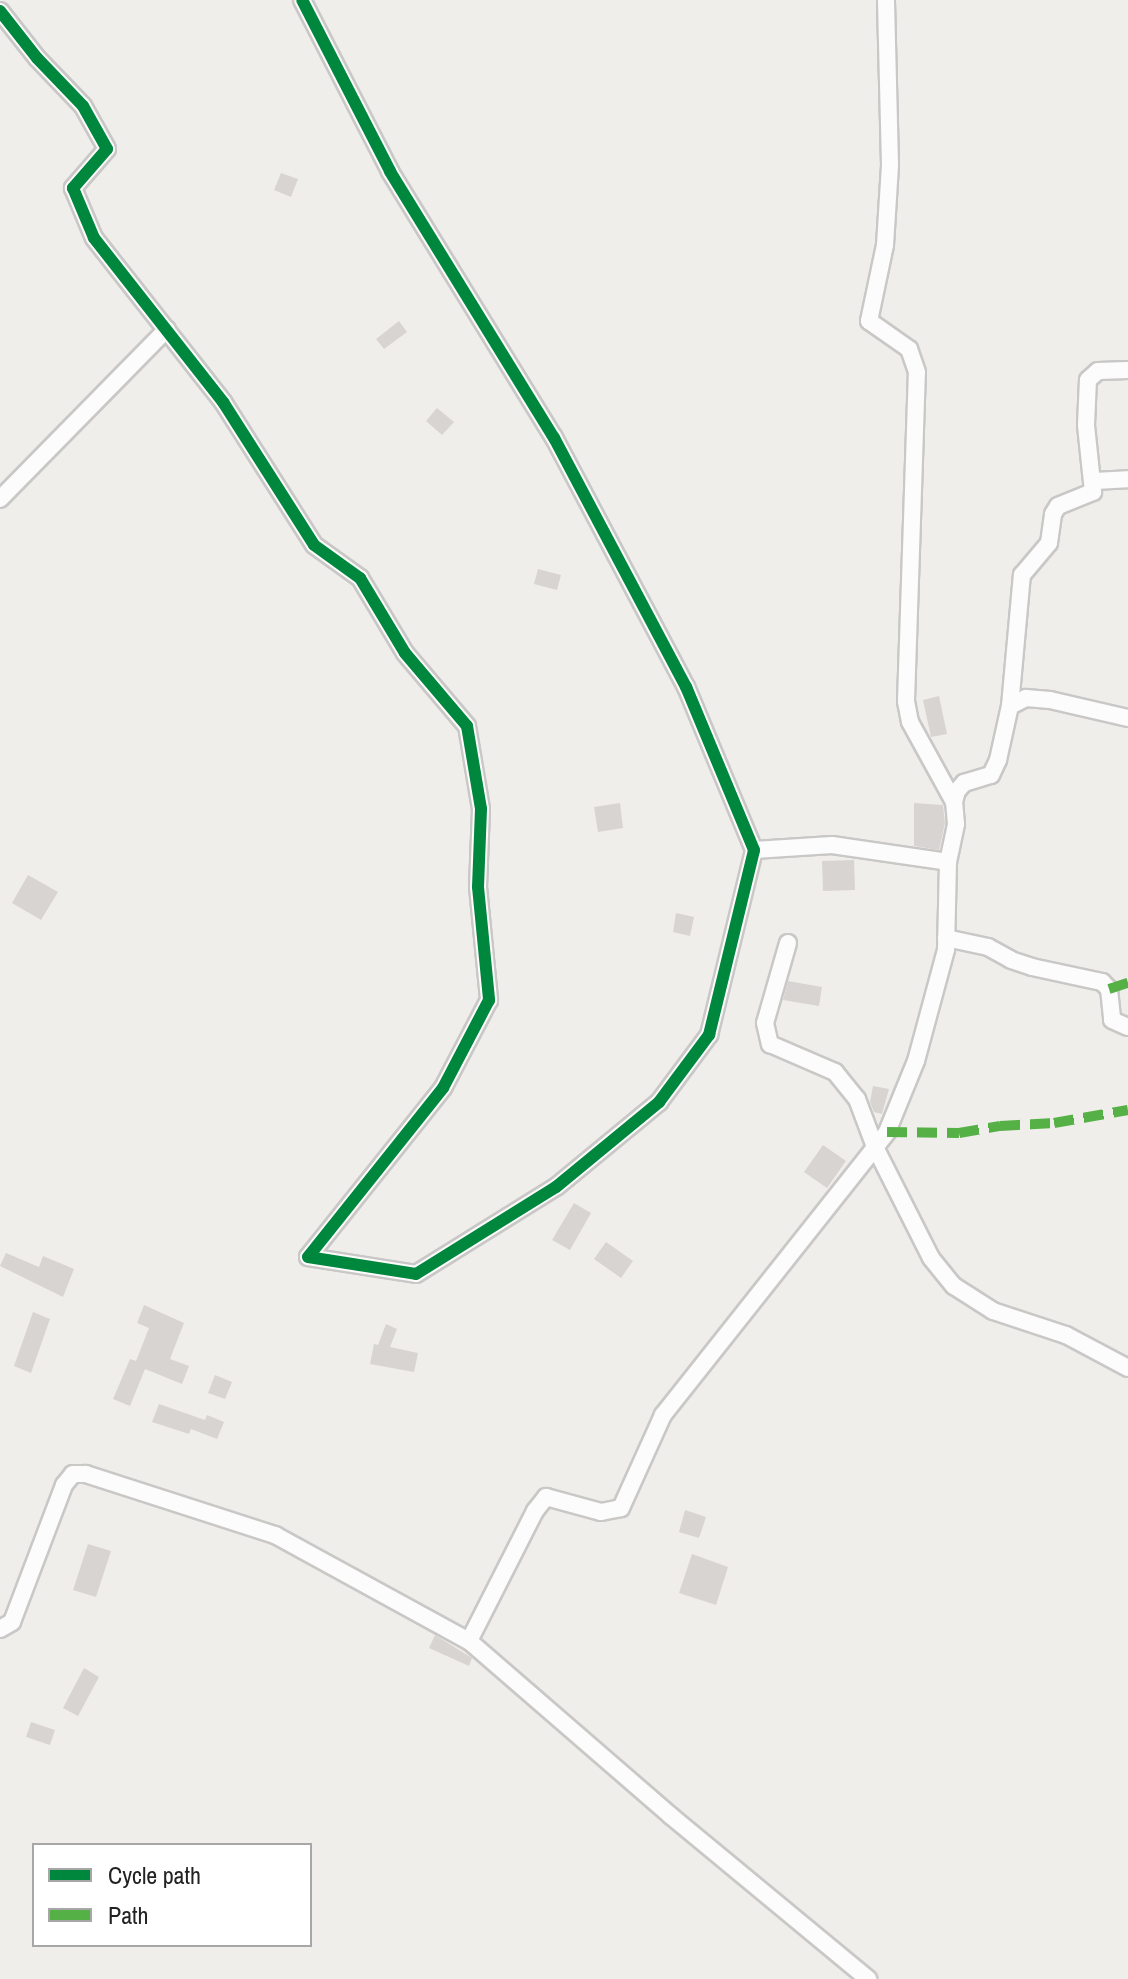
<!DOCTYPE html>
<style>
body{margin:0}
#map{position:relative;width:1128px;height:1979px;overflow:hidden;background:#f0eeeb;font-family:"Archivo Narrow",sans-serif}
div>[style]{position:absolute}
.building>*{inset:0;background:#d7d4d2}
.roads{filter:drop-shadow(2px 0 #c9c8c7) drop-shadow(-2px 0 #c9c8c7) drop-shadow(0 2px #c9c8c7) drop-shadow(0 -2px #c9c8c7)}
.street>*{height:16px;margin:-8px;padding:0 8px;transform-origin:8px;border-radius:8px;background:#fdfcfc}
.quiet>*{height:10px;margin-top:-5px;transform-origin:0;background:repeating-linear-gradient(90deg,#55b145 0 20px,transparent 0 30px)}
.cycleway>*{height:12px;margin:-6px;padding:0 6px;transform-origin:6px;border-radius:6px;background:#00873e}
span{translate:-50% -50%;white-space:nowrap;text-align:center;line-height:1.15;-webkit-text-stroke:7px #fff;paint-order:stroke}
.legend{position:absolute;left:32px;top:1843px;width:280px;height:104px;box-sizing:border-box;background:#fff;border:2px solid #a7a7a7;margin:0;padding:10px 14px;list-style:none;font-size:24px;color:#222}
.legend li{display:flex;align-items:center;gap:16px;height:40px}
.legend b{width:40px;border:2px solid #a7a7a7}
</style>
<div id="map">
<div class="building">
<i style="clip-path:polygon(281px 173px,298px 179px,291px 197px,274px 190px)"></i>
<i style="clip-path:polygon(399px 321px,407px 332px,384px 349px,376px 339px)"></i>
<i style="clip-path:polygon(437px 408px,454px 422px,442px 435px,426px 421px)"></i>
<i style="clip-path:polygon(538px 569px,561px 575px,557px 590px,534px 584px)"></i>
<i style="clip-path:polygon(939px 696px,947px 734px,931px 737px,923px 700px)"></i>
<i style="clip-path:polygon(620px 803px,623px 828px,598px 832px,594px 807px)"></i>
<i style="clip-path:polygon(914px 803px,943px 805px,945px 823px,939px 850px,914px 846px)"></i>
<i style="clip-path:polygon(854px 860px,855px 890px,823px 891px,822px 861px)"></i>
<i style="clip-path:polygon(28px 875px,58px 892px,41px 920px,12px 903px)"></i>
<i style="clip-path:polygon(676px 913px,694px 917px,690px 936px,673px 932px)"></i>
<i style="clip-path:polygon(788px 981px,822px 987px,819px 1006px,783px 1000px)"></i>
<i style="clip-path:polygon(873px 1086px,889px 1089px,882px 1114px,874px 1112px,870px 1102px)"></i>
<i style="clip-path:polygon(823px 1145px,846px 1161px,827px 1188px,804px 1172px)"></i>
<i style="clip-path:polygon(574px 1203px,591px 1213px,570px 1250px,552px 1240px)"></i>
<i style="clip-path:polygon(606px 1242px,633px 1261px,621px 1278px,594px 1259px)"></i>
<i style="clip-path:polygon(6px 1253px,39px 1267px,43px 1256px,74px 1269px,63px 1297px,0 1266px)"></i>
<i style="clip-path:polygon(144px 1305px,184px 1323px,170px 1359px,189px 1366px,182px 1384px,145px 1369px,130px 1406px,113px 1399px,130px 1359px,136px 1361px,149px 1328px,137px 1323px)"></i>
<i style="clip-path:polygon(33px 1312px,50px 1319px,31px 1373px,14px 1366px)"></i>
<i style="clip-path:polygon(386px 1324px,397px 1329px,390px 1347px,418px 1353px,414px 1372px,370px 1364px,374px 1344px,378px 1345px)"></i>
<i style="clip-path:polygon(215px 1375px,232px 1382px,225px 1399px,208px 1393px)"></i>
<i style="clip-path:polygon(159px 1404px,205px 1420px,207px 1415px,224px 1422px,217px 1439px,191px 1429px,189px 1434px,152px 1422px)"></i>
<i style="clip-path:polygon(685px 1510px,706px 1517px,699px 1538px,679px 1532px)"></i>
<i style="clip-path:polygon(88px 1544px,111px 1551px,96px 1597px,73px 1590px)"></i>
<i style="clip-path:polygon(692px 1554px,728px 1567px,716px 1605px,679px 1593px)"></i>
<i style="clip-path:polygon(435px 1635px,472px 1658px,469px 1666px,429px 1648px)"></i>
<i style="clip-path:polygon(84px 1668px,99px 1677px,78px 1716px,63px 1708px)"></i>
<i style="clip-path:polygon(31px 1722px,55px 1730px,50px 1745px,26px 1737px)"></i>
</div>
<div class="roads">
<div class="street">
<i style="left:0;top:11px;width:60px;rotate:51.8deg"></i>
<i style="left:37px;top:58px;width:66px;rotate:46.2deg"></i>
<i style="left:83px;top:106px;width:49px;rotate:60.8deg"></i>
<i style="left:107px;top:149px;width:52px;rotate:131.1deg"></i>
<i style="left:73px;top:188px;width:54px;rotate:67.2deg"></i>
<i style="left:94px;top:238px;width:209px;rotate:51.8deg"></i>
<i style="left:223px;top:402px;width:169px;rotate:57.5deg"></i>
<i style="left:314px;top:545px;width:57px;rotate:35.7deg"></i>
<i style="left:360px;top:578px;width:87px;rotate:59deg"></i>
<i style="left:405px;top:653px;width:96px;rotate:49.7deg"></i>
<i style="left:467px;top:726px;width:84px;rotate:80.4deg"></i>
<i style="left:481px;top:809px;width:78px;rotate:92.2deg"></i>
<i style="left:478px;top:887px;width:114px;rotate:84.4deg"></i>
<i style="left:489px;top:1000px;width:99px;rotate:117.6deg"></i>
<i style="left:443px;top:1088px;width:216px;rotate:128.6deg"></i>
<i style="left:308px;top:1257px;width:109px;rotate:8.9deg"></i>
<i style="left:416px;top:1274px;width:165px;rotate:-31.9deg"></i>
<i style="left:556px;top:1187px;width:134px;rotate:-39.5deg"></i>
<i style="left:659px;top:1102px;width:84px;rotate:-53.3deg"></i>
<i style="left:709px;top:1035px;width:190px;rotate:-76.3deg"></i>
<i style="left:754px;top:850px;width:177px;rotate:-112.6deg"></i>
<i style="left:686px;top:687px;width:282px;rotate:-117.9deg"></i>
<i style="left:554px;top:438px;width:313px;rotate:-121.6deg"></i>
<i style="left:390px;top:171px;width:192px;rotate:-117.2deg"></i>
<i style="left:1094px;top:481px;width:34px;rotate:-3deg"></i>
<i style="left:0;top:499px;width:238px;rotate:-45.5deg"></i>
<i style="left:1010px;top:706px;width:18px;rotate:-27deg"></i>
<i style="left:1026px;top:698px;width:24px;rotate:5deg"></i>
<i style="left:1050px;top:700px;width:80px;rotate:13deg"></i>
<i style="left:954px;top:802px;width:11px;rotate:-75deg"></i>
<i style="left:957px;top:791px;width:11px;rotate:-49deg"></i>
<i style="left:964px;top:783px;width:28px;rotate:-17deg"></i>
<i style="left:991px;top:775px;width:17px;rotate:-65deg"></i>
<i style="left:998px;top:760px;width:55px;rotate:-77.5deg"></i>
<i style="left:1010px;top:706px;width:132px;rotate:-84.8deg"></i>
<i style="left:1022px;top:575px;width:42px;rotate:-49.8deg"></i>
<i style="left:1049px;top:543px;width:29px;rotate:-82deg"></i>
<i style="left:1053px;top:514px;width:9px;rotate:-58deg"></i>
<i style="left:1058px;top:506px;width:38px;rotate:-22deg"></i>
<i style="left:1093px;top:492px;width:67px;rotate:-96deg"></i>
<i style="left:1086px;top:425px;width:45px;rotate:-87.5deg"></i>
<i style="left:1088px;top:380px;width:13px;rotate:-42deg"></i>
<i style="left:1098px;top:371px;width:30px;rotate:-2deg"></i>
<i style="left:754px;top:850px;width:78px;rotate:-3.7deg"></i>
<i style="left:832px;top:845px;width:117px;rotate:8.3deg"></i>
<i style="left:946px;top:938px;width:43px;rotate:12.1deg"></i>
<i style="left:988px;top:947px;width:26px;rotate:29deg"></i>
<i style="left:1011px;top:960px;width:22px;rotate:18deg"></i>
<i style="left:1032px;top:967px;width:72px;rotate:12.1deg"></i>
<i style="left:1102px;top:982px;width:10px;rotate:45deg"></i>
<i style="left:1109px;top:989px;width:31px;rotate:84deg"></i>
<i style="left:1112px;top:1020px;width:17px;rotate:24deg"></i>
<i style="left:788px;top:943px;width:83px;rotate:106deg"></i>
<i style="left:765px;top:1023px;width:22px;rotate:77deg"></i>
<i style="left:770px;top:1044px;width:71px;rotate:23.3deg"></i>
<i style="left:835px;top:1072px;width:35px;rotate:51deg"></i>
<i style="left:857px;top:1099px;width:51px;rotate:69.4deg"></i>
<i style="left:875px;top:1147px;width:124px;rotate:63.2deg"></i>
<i style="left:931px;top:1258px;width:36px;rotate:51deg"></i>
<i style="left:954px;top:1286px;width:46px;rotate:32.7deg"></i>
<i style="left:993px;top:1311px;width:77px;rotate:18.2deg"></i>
<i style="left:1066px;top:1335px;width:70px;rotate:28deg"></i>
<i style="left:0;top:1629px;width:14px;rotate:-30deg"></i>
<i style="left:12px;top:1622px;width:147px;rotate:-69.2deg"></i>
<i style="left:64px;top:1485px;width:14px;rotate:-51deg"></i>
<i style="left:73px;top:1474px;width:13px"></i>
<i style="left:86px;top:1474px;width:199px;rotate:17.9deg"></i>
<i style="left:275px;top:1535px;width:221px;rotate:28.7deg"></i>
<i style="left:469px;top:1641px;width:146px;rotate:-63.1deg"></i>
<i style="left:535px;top:1511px;width:18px;rotate:-52deg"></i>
<i style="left:546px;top:1497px;width:57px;rotate:15.3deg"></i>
<i style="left:601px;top:1512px;width:20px;rotate:-11deg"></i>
<i style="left:621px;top:1508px;width:102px;rotate:-65.7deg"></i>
<i style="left:663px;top:1415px;width:361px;rotate:-51.6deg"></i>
<i style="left:887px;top:1132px;width:77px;rotate:-67.8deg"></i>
<i style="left:916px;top:1061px;width:115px;rotate:-74.9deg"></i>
<i style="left:946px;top:950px;width:88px;rotate:-88.7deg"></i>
<i style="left:948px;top:862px;width:39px;rotate:-78deg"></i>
<i style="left:956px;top:824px;width:22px;rotate:-95deg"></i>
<i style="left:954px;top:802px;width:91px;rotate:-118.8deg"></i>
<i style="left:910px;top:722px;width:21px;rotate:-101deg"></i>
<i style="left:906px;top:701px;width:329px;rotate:-88.1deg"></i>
<i style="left:917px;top:372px;width:24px;rotate:-109deg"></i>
<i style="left:909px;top:349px;width:49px;rotate:-145deg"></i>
<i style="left:869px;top:321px;width:78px;rotate:-78.1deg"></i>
<i style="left:885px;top:245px;width:80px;rotate:-86.4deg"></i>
<i style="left:890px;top:165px;width:165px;rotate:-91.4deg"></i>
<i style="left:469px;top:1641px;width:267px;rotate:40.9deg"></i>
<i style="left:671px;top:1816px;width:256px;rotate:39.6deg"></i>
</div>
</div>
<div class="quiet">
<i style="left:1109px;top:989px;width:20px;rotate:-18deg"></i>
<i style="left:887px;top:1132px;width:72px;rotate:0.8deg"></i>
<i style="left:959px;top:1133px;width:42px;rotate:-9.7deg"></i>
<i style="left:1000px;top:1126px;width:54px;rotate:-3.2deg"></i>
<i style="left:1054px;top:1123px;width:75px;rotate:-10deg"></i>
</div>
<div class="cycleway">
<i style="left:0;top:11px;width:60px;rotate:51.8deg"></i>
<i style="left:37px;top:58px;width:66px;rotate:46.2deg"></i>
<i style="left:83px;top:106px;width:49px;rotate:60.8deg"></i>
<i style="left:107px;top:149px;width:52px;rotate:131.1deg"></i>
<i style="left:73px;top:188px;width:54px;rotate:67.2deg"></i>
<i style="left:94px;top:238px;width:209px;rotate:51.8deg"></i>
<i style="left:223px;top:402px;width:169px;rotate:57.5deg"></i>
<i style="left:314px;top:545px;width:57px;rotate:35.7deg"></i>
<i style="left:360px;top:578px;width:87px;rotate:59deg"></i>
<i style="left:405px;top:653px;width:96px;rotate:49.7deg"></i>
<i style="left:467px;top:726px;width:84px;rotate:80.4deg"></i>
<i style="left:481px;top:809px;width:78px;rotate:92.2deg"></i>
<i style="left:478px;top:887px;width:114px;rotate:84.4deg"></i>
<i style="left:489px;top:1000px;width:99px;rotate:117.6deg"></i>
<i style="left:443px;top:1088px;width:216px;rotate:128.6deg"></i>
<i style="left:308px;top:1257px;width:109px;rotate:8.9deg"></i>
<i style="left:416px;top:1274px;width:165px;rotate:-31.9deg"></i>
<i style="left:556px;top:1187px;width:134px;rotate:-39.5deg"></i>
<i style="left:659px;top:1102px;width:84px;rotate:-53.3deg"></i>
<i style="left:709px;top:1035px;width:190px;rotate:-76.3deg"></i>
<i style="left:754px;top:850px;width:177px;rotate:-112.6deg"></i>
<i style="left:686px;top:687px;width:282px;rotate:-117.9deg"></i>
<i style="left:554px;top:438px;width:313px;rotate:-121.6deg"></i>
<i style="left:390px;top:171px;width:192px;rotate:-117.2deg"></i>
</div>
<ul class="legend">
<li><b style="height:10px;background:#00873e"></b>Cycle path</li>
<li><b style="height:10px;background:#55b145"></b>Path</li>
</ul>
</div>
